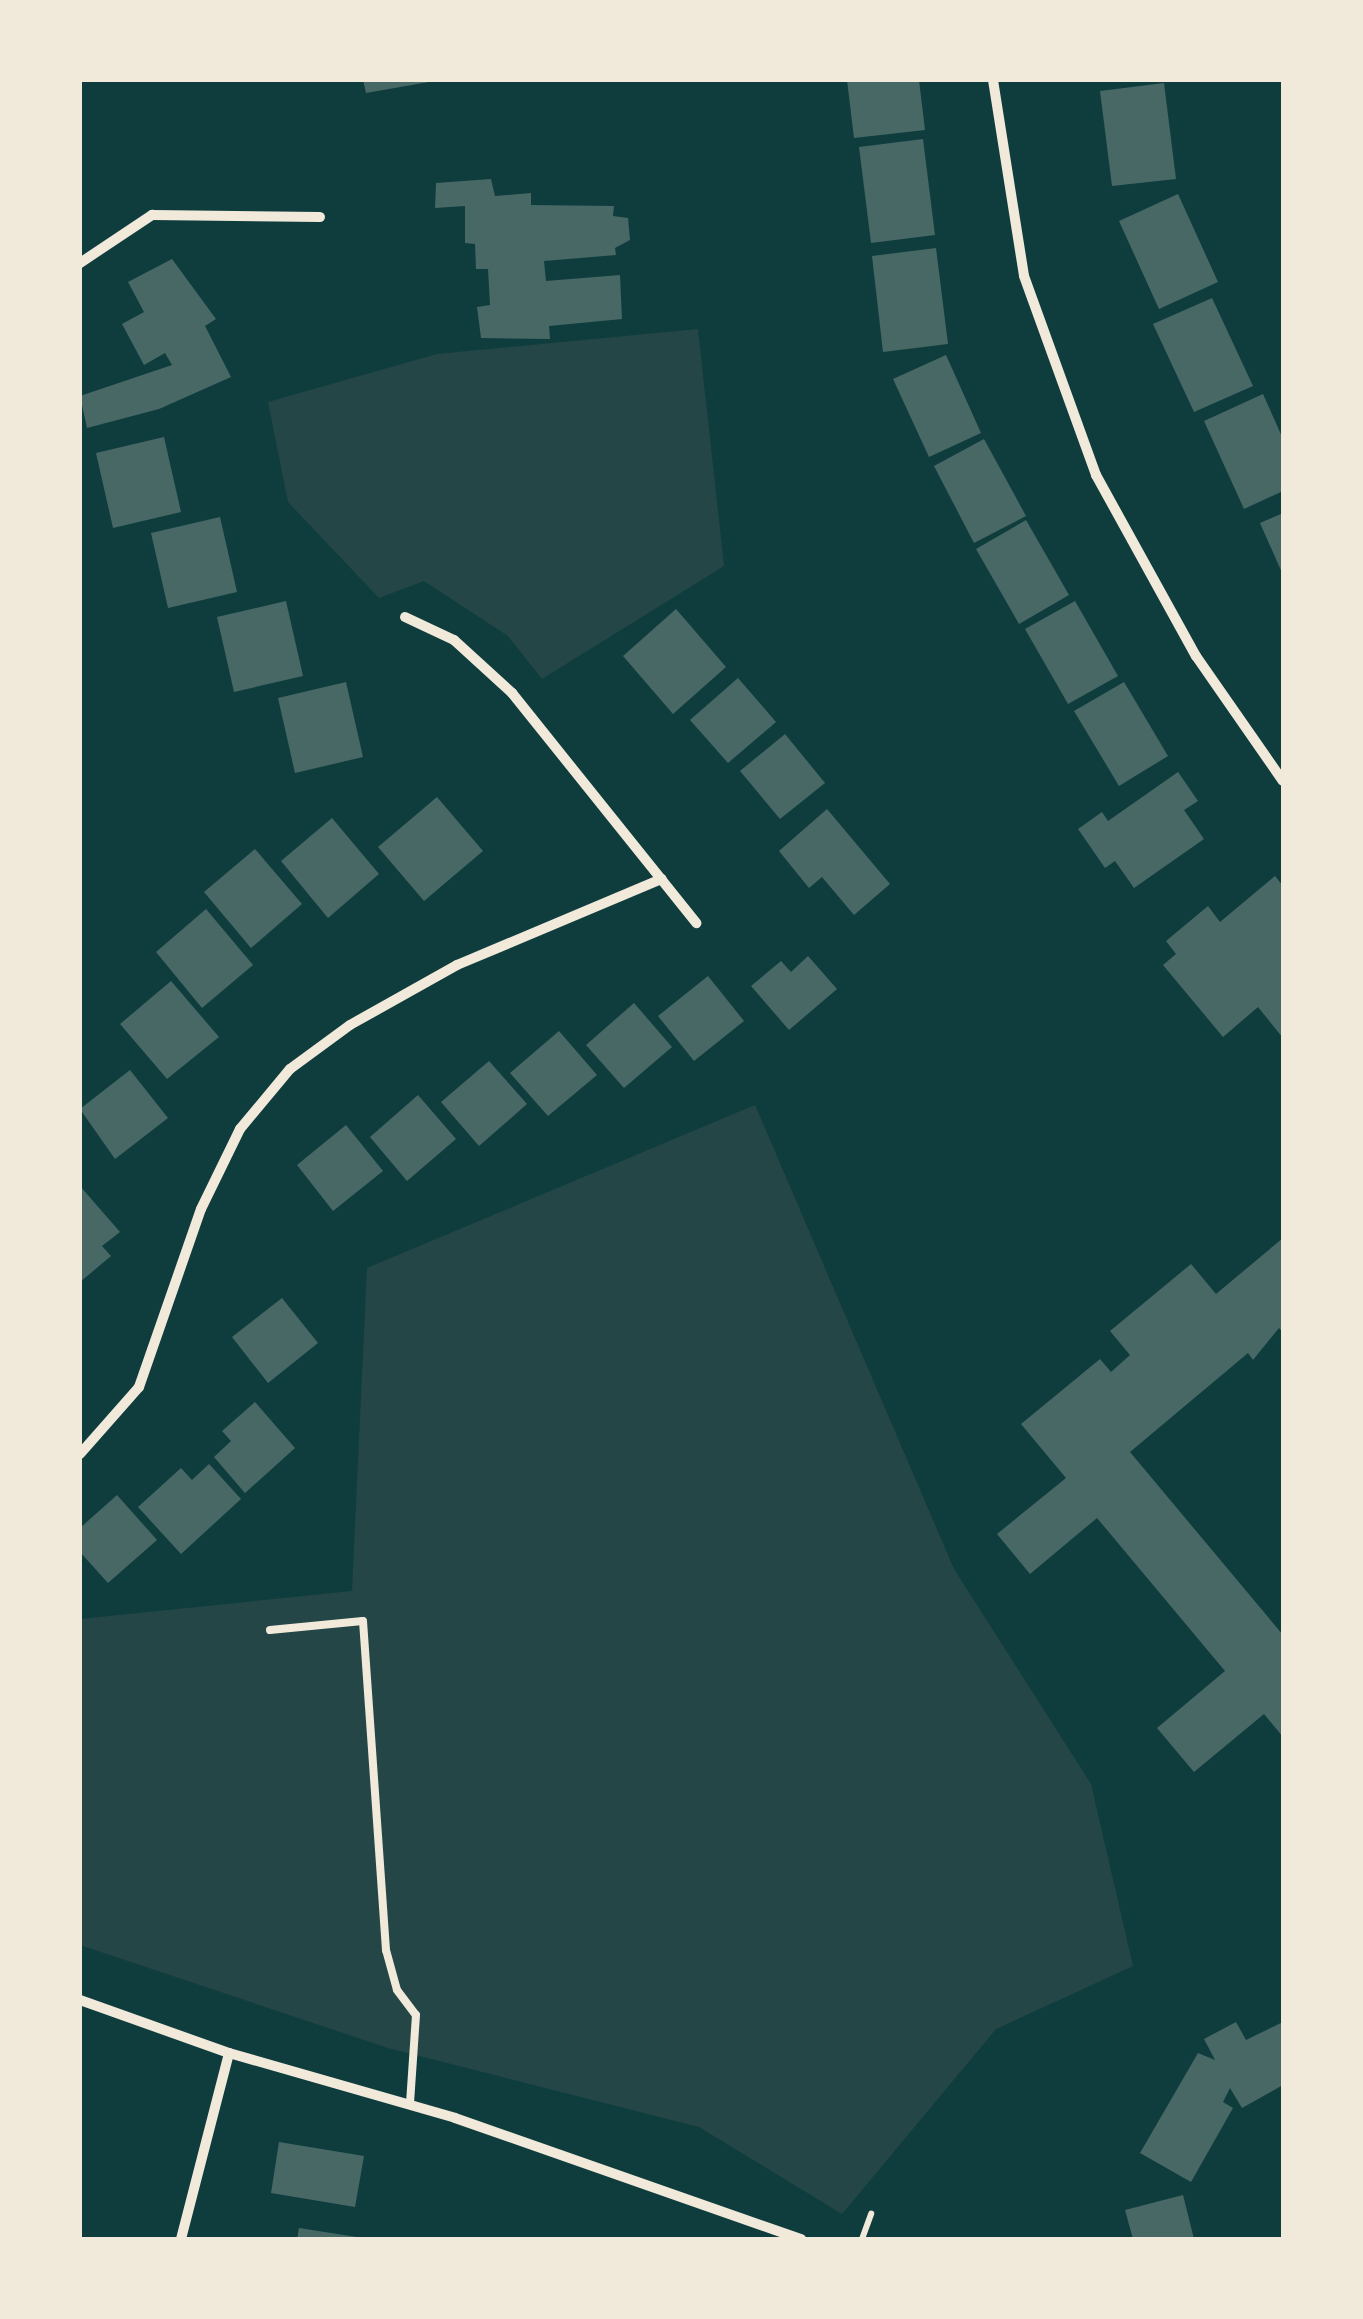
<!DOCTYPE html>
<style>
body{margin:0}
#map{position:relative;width:1363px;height:2319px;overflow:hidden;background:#0f3d3e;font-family:"Alegreya Sans",sans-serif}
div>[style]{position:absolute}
.green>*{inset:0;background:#244646}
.building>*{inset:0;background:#486865}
.path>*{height:6px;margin:-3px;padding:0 3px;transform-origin:3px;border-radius:3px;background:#f1e9da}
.service>*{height:8px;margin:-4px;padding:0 4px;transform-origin:4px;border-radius:4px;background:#f1e9da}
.minor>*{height:10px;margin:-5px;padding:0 5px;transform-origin:5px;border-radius:5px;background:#f1e9da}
span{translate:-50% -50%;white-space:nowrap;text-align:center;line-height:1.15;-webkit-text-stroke:10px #f1e9da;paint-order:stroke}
.frame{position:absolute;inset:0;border:82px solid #f1e9da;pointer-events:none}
</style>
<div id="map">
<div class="green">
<i style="clip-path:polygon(698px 329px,724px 566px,542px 679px,508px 636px,424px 581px,379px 598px,288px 502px,268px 402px,437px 354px)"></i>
<i style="clip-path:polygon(755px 1105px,954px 1569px,1091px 1784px,1133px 1966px,996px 2029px,842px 2214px,699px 2127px,388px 2048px,80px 1945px,80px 1619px,352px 1591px,367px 1268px)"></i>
</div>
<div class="building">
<i style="clip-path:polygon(363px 80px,429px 80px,429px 82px,366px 93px)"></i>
<i style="clip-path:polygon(847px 80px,919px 80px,925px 130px,854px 138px)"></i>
<i style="clip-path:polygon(1164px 83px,1176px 179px,1112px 186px,1100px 91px)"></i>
<i style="clip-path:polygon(923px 139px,935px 235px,871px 243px,859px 147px)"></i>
<i style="clip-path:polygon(491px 179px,495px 196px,531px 193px,531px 205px,614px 206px,613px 216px,628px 218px,630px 240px,615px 248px,616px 255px,544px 261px,546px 281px,620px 275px,622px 319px,549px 326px,550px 339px,481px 338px,477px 307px,490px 305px,488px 269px,476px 269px,475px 244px,465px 243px,465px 206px,435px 208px,436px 183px)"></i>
<i style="clip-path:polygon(1178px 194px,1218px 282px,1159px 309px,1119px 221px)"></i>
<i style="clip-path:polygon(936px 248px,948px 344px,883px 352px,872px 256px)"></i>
<i style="clip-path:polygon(172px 259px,216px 319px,205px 326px,231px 377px,159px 409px,87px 428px,80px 396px,172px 365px,165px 353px,144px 365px,122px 324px,144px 312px,128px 282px)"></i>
<i style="clip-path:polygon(1212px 298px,1253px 386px,1194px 412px,1153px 324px)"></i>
<i style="clip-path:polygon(946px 355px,981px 433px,929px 457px,893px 379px)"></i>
<i style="clip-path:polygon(1263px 394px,1283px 439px,1283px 491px,1244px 509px,1204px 421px)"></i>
<i style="clip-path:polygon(164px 437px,181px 512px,113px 528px,96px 453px)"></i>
<i style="clip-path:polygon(984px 439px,1026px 516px,974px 543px,934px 466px)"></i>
<i style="clip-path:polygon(1283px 513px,1283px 575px,1260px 523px)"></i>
<i style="clip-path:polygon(220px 517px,237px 592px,168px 608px,151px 533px)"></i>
<i style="clip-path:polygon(1026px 520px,1069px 595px,1019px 624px,976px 549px)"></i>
<i style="clip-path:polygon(286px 601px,303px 676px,234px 692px,217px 617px)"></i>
<i style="clip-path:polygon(1075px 601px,1118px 676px,1068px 704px,1025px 629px)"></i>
<i style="clip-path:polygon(676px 609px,726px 667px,673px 714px,623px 656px)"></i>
<i style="clip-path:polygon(738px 678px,776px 722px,728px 763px,690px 720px)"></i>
<i style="clip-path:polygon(346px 682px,363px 757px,295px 773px,278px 698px)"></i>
<i style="clip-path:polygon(1124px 682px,1168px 756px,1119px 786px,1074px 711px)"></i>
<i style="clip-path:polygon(785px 734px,825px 783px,780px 819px,740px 771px)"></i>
<i style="clip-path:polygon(1178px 772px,1198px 801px,1184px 810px,1204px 839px,1134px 888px,1115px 861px,1105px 868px,1078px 829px,1102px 812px,1108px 821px)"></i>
<i style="clip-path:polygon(437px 797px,483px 851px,424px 901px,378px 847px)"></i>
<i style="clip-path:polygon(827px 809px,890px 884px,854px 915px,822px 877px,809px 888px,779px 851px)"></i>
<i style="clip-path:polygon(332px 818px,379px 874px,328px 918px,281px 861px)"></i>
<i style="clip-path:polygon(255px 849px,302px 904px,251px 948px,204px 892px)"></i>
<i style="clip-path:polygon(1275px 876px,1283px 886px,1283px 1038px,1258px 1007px,1223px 1037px,1163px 965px,1176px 954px,1166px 941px,1208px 906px,1220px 922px)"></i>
<i style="clip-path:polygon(206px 909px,253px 965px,202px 1008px,156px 952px)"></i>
<i style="clip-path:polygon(808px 956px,837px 989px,789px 1030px,751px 986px,781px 961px,791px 972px)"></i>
<i style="clip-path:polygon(708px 976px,744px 1021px,694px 1061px,658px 1016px)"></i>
<i style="clip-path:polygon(171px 981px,219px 1037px,167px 1079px,120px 1024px)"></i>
<i style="clip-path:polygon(634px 1003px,672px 1047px,624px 1088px,586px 1045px)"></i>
<i style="clip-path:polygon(559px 1031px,597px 1075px,548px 1116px,510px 1073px)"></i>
<i style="clip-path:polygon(489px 1061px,527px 1104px,479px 1146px,441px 1102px)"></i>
<i style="clip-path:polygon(130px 1070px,168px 1118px,115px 1159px,80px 1109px)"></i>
<i style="clip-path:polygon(418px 1095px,456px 1139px,407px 1181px,370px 1137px)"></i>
<i style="clip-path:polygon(346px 1125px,383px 1171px,333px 1211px,297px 1165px)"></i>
<i style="clip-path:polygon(80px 1186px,120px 1232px,102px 1246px,111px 1256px,80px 1282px)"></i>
<i style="clip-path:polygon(1283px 1238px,1283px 1332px,1279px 1328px,1253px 1360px,1248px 1353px,1130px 1452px,1283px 1635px,1283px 1737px,1264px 1714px,1194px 1772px,1157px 1728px,1225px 1671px,1097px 1518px,1030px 1574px,997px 1534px,1066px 1478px,1021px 1424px,1100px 1359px,1111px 1372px,1130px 1355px,1110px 1331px,1191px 1264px,1216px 1294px)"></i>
<i style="clip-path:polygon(282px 1298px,318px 1343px,268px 1383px,232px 1337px)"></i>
<i style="clip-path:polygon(255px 1402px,295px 1448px,245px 1493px,214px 1457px,231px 1441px,222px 1431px)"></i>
<i style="clip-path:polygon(209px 1464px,241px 1499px,181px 1554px,138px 1507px,181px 1468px,192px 1480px)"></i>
<i style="clip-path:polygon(117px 1495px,157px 1540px,108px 1583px,80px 1552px,80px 1528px)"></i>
<i style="clip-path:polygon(1236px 2022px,1246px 2040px,1283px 2022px,1283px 2085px,1242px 2108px,1230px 2088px,1223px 2102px,1233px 2108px,1191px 2182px,1140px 2153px,1198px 2053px,1215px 2060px,1204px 2039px)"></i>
<i style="clip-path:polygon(279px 2142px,364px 2156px,355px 2207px,271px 2193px)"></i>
<i style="clip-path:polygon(1183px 2195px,1194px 2239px,1133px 2239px,1125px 2210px)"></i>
<i style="clip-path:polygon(299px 2228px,357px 2237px,357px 2239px,297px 2239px)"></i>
</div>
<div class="path">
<i style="left:862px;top:2239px;width:27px;rotate:-70deg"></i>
</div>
<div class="service">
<i style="left:270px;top:1630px;width:93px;rotate:-5.5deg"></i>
<i style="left:363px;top:1621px;width:330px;rotate:86deg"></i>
<i style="left:386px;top:1950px;width:41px;rotate:74.6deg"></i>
<i style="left:397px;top:1990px;width:31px;rotate:53deg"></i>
<i style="left:416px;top:2015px;width:89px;rotate:93.9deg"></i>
</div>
<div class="minor">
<i style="left:993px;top:80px;width:198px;rotate:81deg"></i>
<i style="left:1024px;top:276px;width:212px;rotate:70.1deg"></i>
<i style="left:1096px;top:475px;width:207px;rotate:61.1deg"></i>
<i style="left:1196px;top:656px;width:152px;rotate:55.2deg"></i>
<i style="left:80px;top:263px;width:87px;rotate:-33.7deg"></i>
<i style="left:152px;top:215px;width:168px;rotate:0.7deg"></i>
<i style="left:405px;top:617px;width:54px;rotate:25.1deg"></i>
<i style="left:454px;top:640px;width:79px;rotate:42.4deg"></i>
<i style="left:512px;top:693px;width:295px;rotate:51.3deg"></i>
<i style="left:80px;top:1454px;width:89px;rotate:-48.6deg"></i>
<i style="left:139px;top:1387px;width:188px;rotate:-70.8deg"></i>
<i style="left:201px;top:1209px;width:89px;rotate:-64deg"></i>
<i style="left:240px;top:1129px;width:78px;rotate:-50.2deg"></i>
<i style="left:290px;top:1069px;width:74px;rotate:-36.3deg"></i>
<i style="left:350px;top:1025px;width:123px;rotate:-29.3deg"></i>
<i style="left:457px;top:965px;width:222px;rotate:-22.8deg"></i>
<i style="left:80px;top:2000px;width:158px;rotate:19.6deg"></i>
<i style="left:229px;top:2053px;width:235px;rotate:16deg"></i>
<i style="left:455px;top:2118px;width:367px;rotate:19.3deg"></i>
<i style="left:181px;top:2239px;width:192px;rotate:-75.5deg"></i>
</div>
<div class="frame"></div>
</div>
